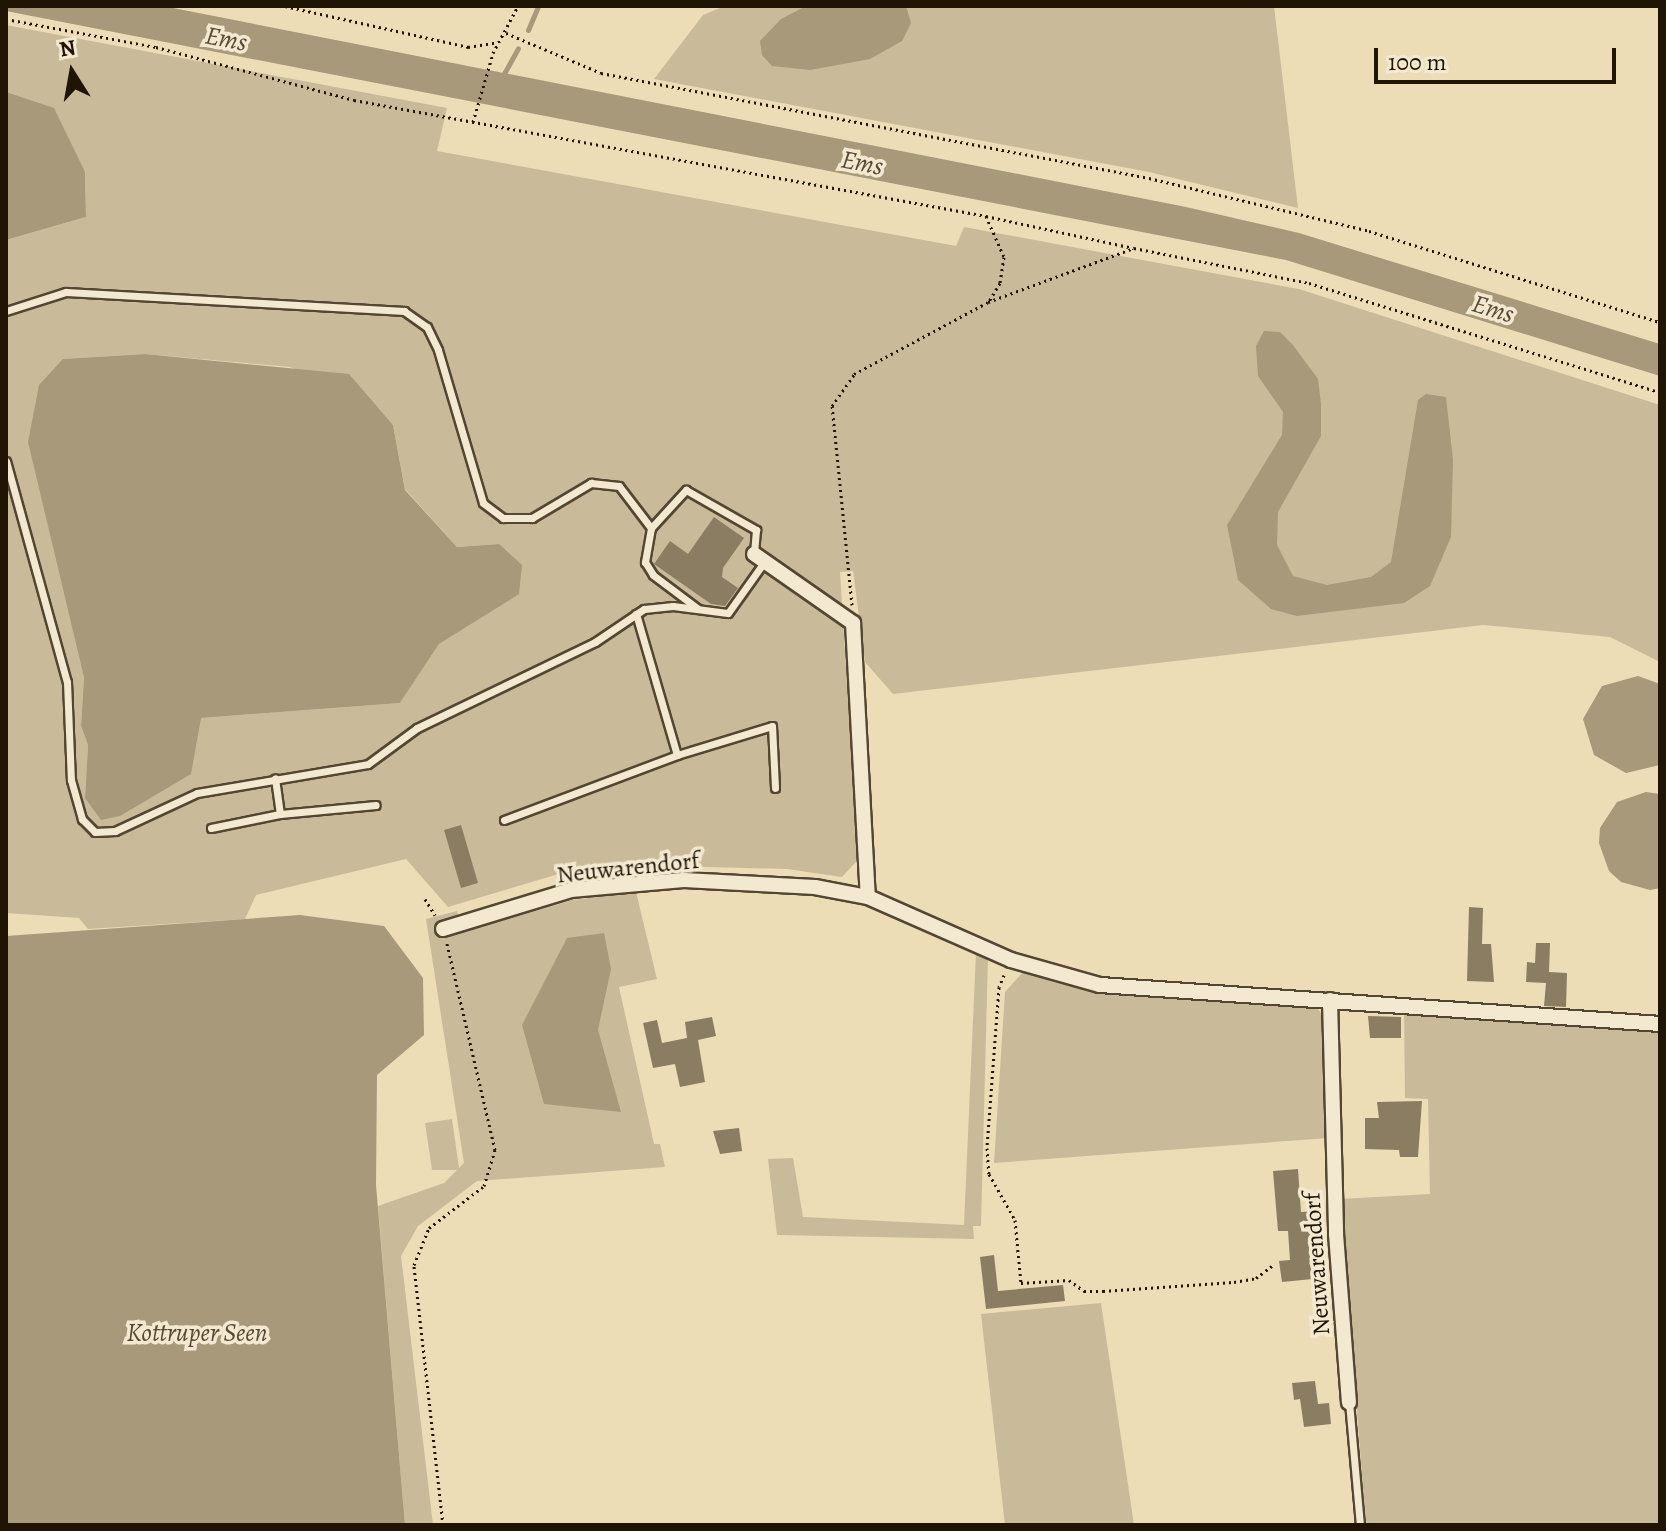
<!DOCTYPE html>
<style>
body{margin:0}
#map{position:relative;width:1666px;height:1531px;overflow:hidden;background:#ecddb7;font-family:Alegreya,serif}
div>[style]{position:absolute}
.green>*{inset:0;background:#c9bb99}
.water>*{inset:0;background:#a7997a}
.stream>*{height:5px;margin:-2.5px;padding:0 2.5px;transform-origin:2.5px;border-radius:2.5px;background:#a7997a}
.building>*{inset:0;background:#8a7d62}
.path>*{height:3px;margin-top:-1.5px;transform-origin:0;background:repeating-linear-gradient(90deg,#201405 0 2px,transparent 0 6px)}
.roads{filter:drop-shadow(2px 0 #534632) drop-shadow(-2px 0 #534632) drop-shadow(0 2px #534632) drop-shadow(0 -2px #534632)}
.lane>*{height:7px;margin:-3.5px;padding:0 3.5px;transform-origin:3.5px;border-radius:3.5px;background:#f3e9d0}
.street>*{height:14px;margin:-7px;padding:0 7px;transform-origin:7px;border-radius:7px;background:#f3e9d0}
span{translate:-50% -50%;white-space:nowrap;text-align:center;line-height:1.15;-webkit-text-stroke:7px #f3e9d0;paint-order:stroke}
.street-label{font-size:24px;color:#201405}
.water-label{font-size:26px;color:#564934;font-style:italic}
.frame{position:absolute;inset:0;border:8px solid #201405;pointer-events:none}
.north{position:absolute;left:32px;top:32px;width:80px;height:80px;-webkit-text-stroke:6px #f3e9d0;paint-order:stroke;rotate:349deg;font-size:22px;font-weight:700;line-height:32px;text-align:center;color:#201405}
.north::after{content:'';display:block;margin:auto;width:28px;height:36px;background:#201405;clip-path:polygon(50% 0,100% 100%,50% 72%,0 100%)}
.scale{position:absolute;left:1374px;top:48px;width:242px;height:36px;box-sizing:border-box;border:4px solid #201405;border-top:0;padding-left:10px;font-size:24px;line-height:28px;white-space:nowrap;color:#201405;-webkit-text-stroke:6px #f3e9d0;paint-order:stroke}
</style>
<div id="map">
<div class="green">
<i style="clip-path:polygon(725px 6px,1274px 6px,1298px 208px,1149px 172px,654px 79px,703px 15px)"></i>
<i style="clip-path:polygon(evenodd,6px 25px,447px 108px,437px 151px,956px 246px,964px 227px,1299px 289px,1660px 405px,1660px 662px,1610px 637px,1483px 625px,893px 694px,865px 662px,853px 571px,840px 572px,858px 860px,842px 877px,787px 869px,669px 866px,562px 873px,448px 907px,406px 859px,256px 895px,245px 919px,88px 929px,79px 918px,6px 913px,6px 240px,86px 217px,85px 172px,6px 92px,6px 25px,145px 354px,290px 367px,376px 406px,393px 425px,405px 489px,457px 547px,499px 544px,518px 594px,439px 644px,400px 703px,200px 718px,85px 797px,88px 745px,81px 726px,84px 677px,63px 359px,145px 354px)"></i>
<i style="clip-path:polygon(636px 892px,657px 979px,619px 987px,654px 1144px,660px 1144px,665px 1167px,477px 1181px,418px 1226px,401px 1256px,433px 1525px,405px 1525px,378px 1206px,444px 1183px,457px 1170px,432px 1170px,425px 1123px,452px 1119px,459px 1168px,464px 1163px,426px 919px,457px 911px,463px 932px,573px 900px)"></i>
<i style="clip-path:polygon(976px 952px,988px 957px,981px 1226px,973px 1226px,974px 1239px,777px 1235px,768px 1159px,793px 1158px,803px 1217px,964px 1225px)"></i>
<i style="clip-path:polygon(1023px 972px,1100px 992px,1315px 1005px,1324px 1017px,1328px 1138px,994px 1163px,1005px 992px)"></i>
<i style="clip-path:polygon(1404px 1008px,1660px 1032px,1660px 1525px,1366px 1525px,1340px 1199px,1430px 1194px,1428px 1099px,1405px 1098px)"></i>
<i style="clip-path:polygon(1101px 1303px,1134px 1525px,1005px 1525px,981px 1314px)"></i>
</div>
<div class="water">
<i style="clip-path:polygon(6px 6px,163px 6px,1186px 207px,1299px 233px,1660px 344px,1660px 376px,1286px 260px,6px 11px)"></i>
<i style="clip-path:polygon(806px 6px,906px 6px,911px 23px,902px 41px,870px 59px,810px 70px,772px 66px,762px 55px,760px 41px,781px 19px)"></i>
<i style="clip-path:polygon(6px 92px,54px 108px,85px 172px,86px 217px,6px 240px)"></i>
<i style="clip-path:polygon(1264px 331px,1280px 332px,1293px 345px,1318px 379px,1321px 404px,1321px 436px,1278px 512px,1277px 545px,1293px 576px,1327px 585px,1371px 577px,1391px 562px,1418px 400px,1426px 394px,1446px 397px,1453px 460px,1451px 537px,1430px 586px,1404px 603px,1297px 616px,1271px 609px,1238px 580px,1227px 525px,1282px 435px,1283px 412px,1258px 376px,1256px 346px)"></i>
<i style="clip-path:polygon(145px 354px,349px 374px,393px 425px,405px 490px,457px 547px,499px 544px,522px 565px,519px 594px,439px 644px,400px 703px,201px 718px,191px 774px,120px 816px,101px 820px,85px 798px,88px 745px,81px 726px,84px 677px,28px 442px,39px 385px,63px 359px)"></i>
<i style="clip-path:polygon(1638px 676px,1660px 684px,1660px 765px,1626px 773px,1594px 755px,1583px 719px,1602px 686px)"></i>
<i style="clip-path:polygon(1646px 792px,1660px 794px,1660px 888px,1650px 890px,1621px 882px,1609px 871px,1599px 843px,1600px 828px,1617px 802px)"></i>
<i style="clip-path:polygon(300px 915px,384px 926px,423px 978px,424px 1035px,377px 1075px,376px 1185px,405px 1525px,6px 1525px,6px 936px)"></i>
<i style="clip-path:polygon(604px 933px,611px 969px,598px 1030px,621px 1112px,544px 1104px,522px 1025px,567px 938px)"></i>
</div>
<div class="stream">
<i style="left:528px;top:30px;width:26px;rotate:-67deg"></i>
<i style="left:501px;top:79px;width:35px;rotate:-61deg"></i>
</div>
<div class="building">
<i style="clip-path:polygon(714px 517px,744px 538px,723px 568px,722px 577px,738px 588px,725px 606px,711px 604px,654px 564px,670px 541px,688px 554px)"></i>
<i style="clip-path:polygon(461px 825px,478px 883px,461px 888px,444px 830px)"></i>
<i style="clip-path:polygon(1469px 907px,1483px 908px,1482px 944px,1491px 944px,1494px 982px,1467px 981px)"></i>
<i style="clip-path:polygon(1536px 943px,1550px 943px,1549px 972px,1567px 973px,1566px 1007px,1544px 1006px,1546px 983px,1526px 982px,1527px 962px,1535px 963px)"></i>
<i style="clip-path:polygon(1368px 1016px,1401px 1017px,1401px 1038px,1370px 1038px)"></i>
<i style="clip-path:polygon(712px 1017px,716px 1036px,698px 1040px,705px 1082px,680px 1087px,675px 1064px,653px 1068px,643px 1023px,657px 1020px,662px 1043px,687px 1038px,685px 1022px)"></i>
<i style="clip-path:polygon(1422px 1101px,1418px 1157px,1400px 1157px,1399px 1150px,1365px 1149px,1365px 1118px,1379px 1118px,1377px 1102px)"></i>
<i style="clip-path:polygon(739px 1128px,742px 1151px,720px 1154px,713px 1131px)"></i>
<i style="clip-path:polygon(1298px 1169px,1301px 1212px,1321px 1211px,1323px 1278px,1282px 1282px,1279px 1261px,1290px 1260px,1288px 1231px,1278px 1231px,1273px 1171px)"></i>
<i style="clip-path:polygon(994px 1255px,998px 1291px,1063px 1285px,1065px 1301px,986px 1309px,980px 1257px)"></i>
<i style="clip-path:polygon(1315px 1381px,1318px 1404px,1329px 1403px,1331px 1424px,1304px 1427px,1300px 1399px,1294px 1400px,1292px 1383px)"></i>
</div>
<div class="path">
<i style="left:285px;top:6px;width:188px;rotate:12.6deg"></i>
<i style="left:468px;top:47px;width:30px;rotate:-9deg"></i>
<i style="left:6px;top:19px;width:153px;rotate:10.6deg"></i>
<i style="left:156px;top:47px;width:205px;rotate:15deg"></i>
<i style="left:354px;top:100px;width:643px;rotate:10.4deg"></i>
<i style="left:986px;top:216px;width:151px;rotate:12.2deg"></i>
<i style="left:506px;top:33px;width:103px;rotate:22.8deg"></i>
<i style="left:601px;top:73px;width:558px;rotate:10.85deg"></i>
<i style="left:1149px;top:178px;width:226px;rotate:13.5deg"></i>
<i style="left:1369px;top:231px;width:305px;rotate:17.4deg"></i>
<i style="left:473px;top:122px;width:72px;rotate:-73.8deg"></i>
<i style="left:493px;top:53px;width:53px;rotate:-62deg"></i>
<i style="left:986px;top:216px;width:45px;rotate:66.3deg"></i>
<i style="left:1004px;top:257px;width:26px;rotate:99deg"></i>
<i style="left:1000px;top:283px;width:21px;rotate:121deg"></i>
<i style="left:852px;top:605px;width:200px;rotate:-95.7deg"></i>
<i style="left:832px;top:406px;width:39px;rotate:-55deg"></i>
<i style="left:854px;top:374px;width:152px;rotate:-28.2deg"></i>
<i style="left:988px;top:302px;width:156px;rotate:-20.3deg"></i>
<i style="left:1134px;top:248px;width:178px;rotate:11.3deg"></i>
<i style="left:1309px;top:283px;width:368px;rotate:17.3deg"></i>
<i style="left:425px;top:899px;width:19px;rotate:58deg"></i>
<i style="left:1004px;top:975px;width:13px;rotate:113deg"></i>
<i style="left:999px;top:987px;width:161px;rotate:94.3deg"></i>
<i style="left:987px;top:1148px;width:26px;rotate:86deg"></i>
<i style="left:989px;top:1174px;width:53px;rotate:60.5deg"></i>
<i style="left:1015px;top:1220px;width:63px;rotate:84.6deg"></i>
<i style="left:1021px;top:1283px;width:48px;rotate:-3.6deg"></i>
<i style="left:1069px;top:1280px;width:19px;rotate:36deg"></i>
<i style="left:1084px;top:1291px;width:19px"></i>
<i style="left:1103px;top:1291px;width:131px;rotate:-3.9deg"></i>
<i style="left:1234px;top:1282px;width:22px;rotate:-10deg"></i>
<i style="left:1256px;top:1278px;width:20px;rotate:-37deg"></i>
<i style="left:443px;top:1525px;width:262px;rotate:-96.4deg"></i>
<i style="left:414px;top:1265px;width:40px;rotate:-68deg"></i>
<i style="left:429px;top:1228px;width:69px;rotate:-37.4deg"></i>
<i style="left:484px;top:1186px;width:38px;rotate:-73deg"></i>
<i style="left:495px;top:1150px;width:212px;rotate:-103.1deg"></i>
</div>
<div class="roads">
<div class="lane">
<i style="left:6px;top:311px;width:63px;rotate:-17.6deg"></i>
<i style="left:66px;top:292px;width:339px;rotate:3.2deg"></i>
<i style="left:404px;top:311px;width:28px;rotate:35deg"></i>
<i style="left:427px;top:327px;width:25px;rotate:64deg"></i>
<i style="left:438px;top:350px;width:159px;rotate:73.6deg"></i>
<i style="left:483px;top:503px;width:25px;rotate:37deg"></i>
<i style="left:503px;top:518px;width:29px"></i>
<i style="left:532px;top:518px;width:69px;rotate:-30.7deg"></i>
<i style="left:591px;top:483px;width:28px;rotate:6deg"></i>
<i style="left:619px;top:486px;width:53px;rotate:52.7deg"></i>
<i style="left:651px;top:528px;width:35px;rotate:100deg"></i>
<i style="left:645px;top:562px;width:15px;rotate:58deg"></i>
<i style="left:653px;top:575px;width:55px;rotate:36.9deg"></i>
<i style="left:6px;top:461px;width:229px;rotate:74.6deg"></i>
<i style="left:67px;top:682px;width:98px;rotate:87.7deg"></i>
<i style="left:71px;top:780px;width:41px;rotate:74.2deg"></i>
<i style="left:82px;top:819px;width:18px;rotate:45deg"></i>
<i style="left:95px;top:832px;width:20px;rotate:-3deg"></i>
<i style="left:115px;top:831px;width:90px;rotate:-24.9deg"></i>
<i style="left:197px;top:793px;width:173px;rotate:-9.6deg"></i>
<i style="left:368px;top:764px;width:61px;rotate:-36.3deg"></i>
<i style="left:417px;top:728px;width:198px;rotate:-25.8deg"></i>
<i style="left:595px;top:642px;width:59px;rotate:-34deg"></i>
<i style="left:644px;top:609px;width:29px;rotate:-6deg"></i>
<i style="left:673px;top:606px;width:55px;rotate:7.3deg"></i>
<i style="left:728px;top:613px;width:64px;rotate:-54.6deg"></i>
<i style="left:651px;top:528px;width:52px;rotate:-47.4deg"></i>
<i style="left:686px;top:490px;width:81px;rotate:29.7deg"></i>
<i style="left:756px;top:530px;width:24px;rotate:95deg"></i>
<i style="left:677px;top:755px;width:99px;rotate:-17deg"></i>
<i style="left:772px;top:726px;width:62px;rotate:87.2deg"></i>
<i style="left:280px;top:814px;width:96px;rotate:-5.4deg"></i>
<i style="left:504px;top:820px;width:185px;rotate:-20.6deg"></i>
<i style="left:677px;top:755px;width:147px;rotate:-106.2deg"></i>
<i style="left:211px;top:828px;width:70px;rotate:-11.5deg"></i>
<i style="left:280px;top:814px;width:36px;rotate:-98deg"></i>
<i style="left:1349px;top:1402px;width:123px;rotate:84.9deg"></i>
</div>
<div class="street">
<i style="left:754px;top:554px;width:121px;rotate:34.9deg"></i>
<i style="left:853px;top:623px;width:274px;rotate:86.9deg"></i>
<i style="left:443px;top:929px;width:134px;rotate:-16.9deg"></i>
<i style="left:571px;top:890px;width:113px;rotate:-5.1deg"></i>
<i style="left:684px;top:880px;width:131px;rotate:3.1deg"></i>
<i style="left:815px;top:887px;width:54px;rotate:10.7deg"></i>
<i style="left:868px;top:897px;width:156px;rotate:23.8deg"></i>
<i style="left:1011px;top:960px;width:92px;rotate:15.7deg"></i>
<i style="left:1100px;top:985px;width:561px;rotate:3.98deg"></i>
<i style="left:1330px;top:1000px;width:234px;rotate:88.5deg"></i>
<i style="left:1336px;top:1234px;width:169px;rotate:85.6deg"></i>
</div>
</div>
<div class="street-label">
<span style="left:628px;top:868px;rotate:-6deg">Neuwarendorf</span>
<span style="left:1317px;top:1264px;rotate:-94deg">Neuwarendorf</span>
</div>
<div class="water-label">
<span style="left:226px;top:39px;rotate:11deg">Ems</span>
<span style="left:862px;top:163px;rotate:11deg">Ems</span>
<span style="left:1493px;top:309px;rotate:17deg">Ems</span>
<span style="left:197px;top:1333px">Kottruper Seen</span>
</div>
<div class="frame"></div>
<div class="north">N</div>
<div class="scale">100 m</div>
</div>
